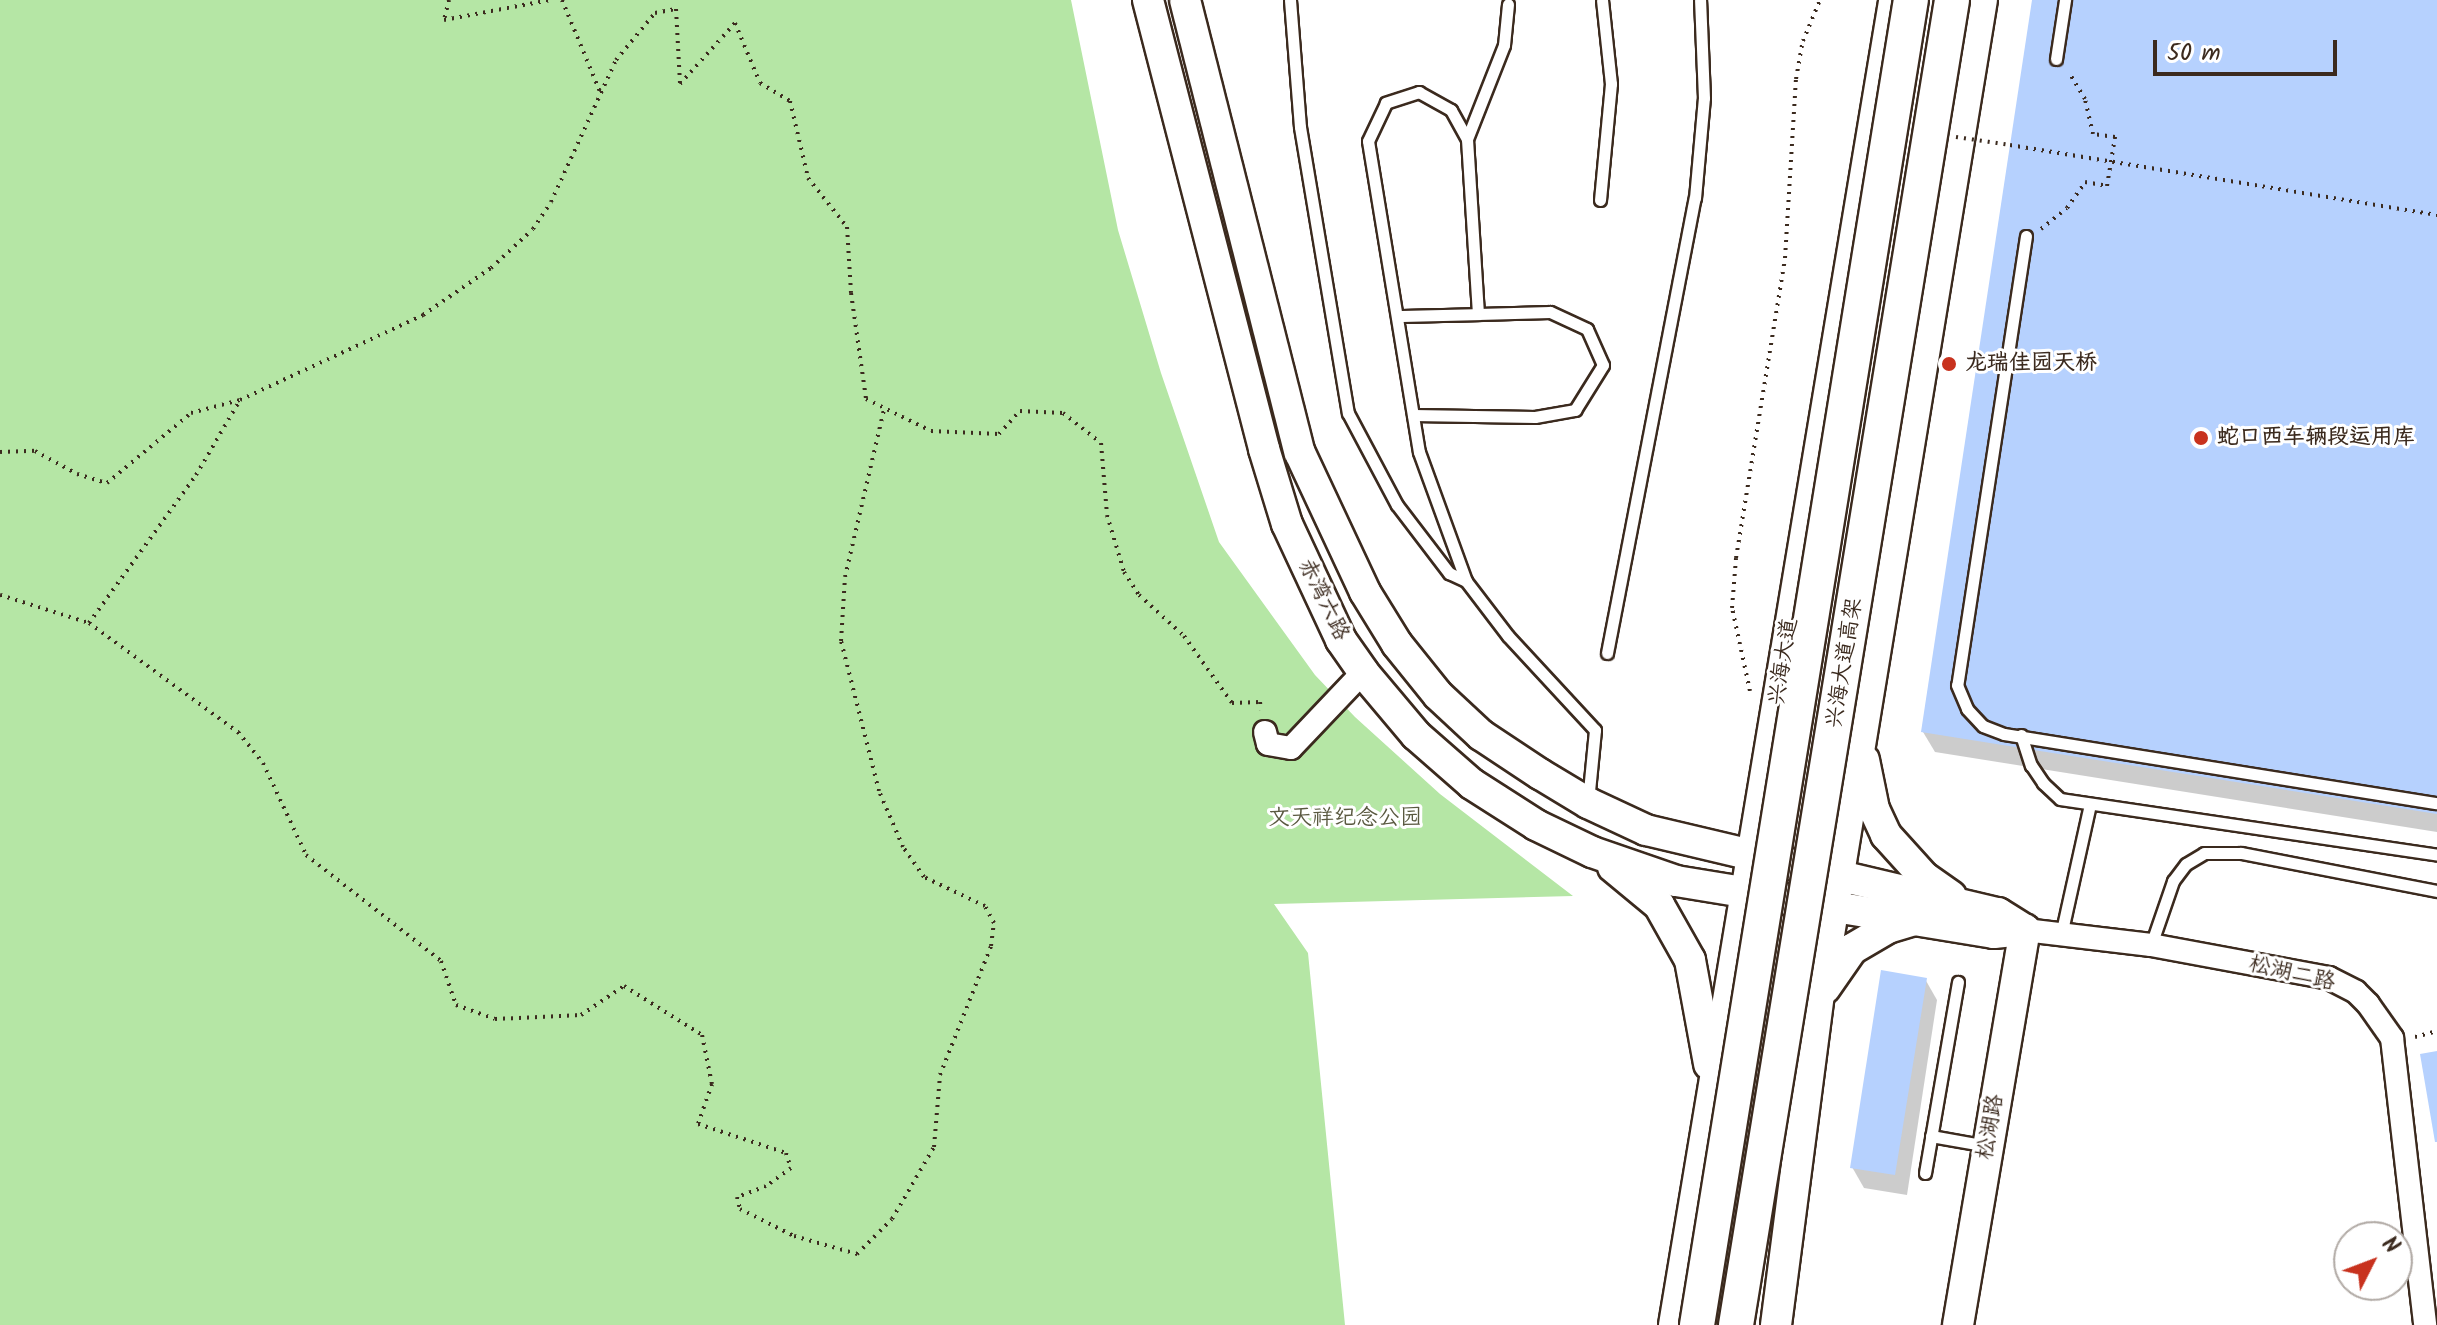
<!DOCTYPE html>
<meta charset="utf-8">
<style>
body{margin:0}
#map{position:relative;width:2437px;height:1325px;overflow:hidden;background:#fff;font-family:Kalam,"LXGW WenKai TC",sans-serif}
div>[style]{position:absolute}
.green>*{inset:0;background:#b5e6a5}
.shadow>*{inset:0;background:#0003}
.building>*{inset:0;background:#b6d1fe}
.path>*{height:4px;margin-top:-2px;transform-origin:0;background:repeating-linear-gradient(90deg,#3b2a1e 0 2px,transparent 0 8px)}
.roads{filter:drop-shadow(2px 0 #3b2a1e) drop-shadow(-2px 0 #3b2a1e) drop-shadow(0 2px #3b2a1e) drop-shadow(0 -2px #3b2a1e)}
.lane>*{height:11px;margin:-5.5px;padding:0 5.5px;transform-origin:5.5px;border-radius:5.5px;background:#fff}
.street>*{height:22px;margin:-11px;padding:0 11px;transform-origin:11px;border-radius:11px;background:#fff}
.secondary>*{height:30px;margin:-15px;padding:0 15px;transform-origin:15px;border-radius:15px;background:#fff}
.path-bridge>*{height:4px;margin-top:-2px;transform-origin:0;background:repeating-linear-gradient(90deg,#3b2a1e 0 2px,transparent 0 8px)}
.bridges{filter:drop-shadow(2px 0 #3b2a1e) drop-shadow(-2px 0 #3b2a1e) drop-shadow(0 2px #3b2a1e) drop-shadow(0 -2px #3b2a1e)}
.primary-bridge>*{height:34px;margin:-17px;padding:0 17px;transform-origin:17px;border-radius:17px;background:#fff}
.dots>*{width:22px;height:22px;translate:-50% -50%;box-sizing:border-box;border:4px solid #fff;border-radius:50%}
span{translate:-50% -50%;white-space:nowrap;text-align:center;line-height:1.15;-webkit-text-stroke:6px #fff;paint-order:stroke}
.poi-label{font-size:22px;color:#3b2a1e;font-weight:700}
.left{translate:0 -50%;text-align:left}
.street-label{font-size:22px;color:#3b2a1e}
.park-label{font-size:22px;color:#5a5940}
.north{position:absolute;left:2333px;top:1221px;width:80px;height:80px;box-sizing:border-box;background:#fff;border:2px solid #b1aaa5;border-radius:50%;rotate:48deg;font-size:22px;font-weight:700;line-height:32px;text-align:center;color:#3b2a1e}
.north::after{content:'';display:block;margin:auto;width:28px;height:36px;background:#c8321e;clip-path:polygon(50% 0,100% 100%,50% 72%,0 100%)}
.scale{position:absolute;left:2153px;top:40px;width:184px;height:36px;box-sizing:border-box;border:4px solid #3b2a1e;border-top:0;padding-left:10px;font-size:24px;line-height:28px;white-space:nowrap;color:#3b2a1e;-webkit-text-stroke:6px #fff;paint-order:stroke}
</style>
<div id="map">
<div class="green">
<i style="clip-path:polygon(0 0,1071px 0,1118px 230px,1161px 373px,1219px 542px,1315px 675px,1355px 717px,1440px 794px,1573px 896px,1274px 904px,1308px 953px,1345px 1325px,0 1325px)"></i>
</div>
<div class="shadow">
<i style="clip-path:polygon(2034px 0,2437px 0,2437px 832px,1935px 752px,1923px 732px)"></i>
<i style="clip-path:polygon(1925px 979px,1937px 1000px,1907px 1195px,1864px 1188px,1852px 1167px)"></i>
</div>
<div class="building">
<i style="clip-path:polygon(2032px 0,2437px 0,2437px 814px,1921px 732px)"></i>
<i style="clip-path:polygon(1881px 970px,1927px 978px,1895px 1175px,1850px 1168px)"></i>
<i style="clip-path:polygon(2437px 1051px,2437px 1142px,2435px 1142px,2420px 1054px)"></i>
</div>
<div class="path">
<i style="left:449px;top:0;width:21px;rotate:104deg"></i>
<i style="left:444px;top:20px;width:108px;rotate:-10.7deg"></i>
<i style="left:562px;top:0;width:102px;rotate:67.5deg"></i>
<i style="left:2010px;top:145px;width:433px;rotate:9.3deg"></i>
<i style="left:2041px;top:229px;width:33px;rotate:-39deg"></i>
<i style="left:2067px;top:208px;width:32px;rotate:-55deg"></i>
<i style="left:2085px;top:182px;width:22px;rotate:10deg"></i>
<i style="left:2107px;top:186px;width:50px;rotate:-80.7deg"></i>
<i style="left:2115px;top:137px;width:22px;rotate:-172deg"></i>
<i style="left:2093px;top:134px;width:36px;rotate:-103deg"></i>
<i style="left:2085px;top:99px;width:31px;rotate:-121deg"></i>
<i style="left:0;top:452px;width:35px;rotate:-2deg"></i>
<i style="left:35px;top:451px;width:48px;rotate:28.7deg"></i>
<i style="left:77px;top:474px;width:31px;rotate:17deg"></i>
<i style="left:107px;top:483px;width:109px;rotate:-39.8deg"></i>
<i style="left:191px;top:413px;width:51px;rotate:-14.9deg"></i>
<i style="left:240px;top:400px;width:202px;rotate:-24.9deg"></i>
<i style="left:423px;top:315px;width:83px;rotate:-34.7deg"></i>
<i style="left:491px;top:268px;width:57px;rotate:-42.9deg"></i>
<i style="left:533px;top:229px;width:32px;rotate:-56deg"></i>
<i style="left:551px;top:202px;width:156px;rotate:-65.4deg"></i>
<i style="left:616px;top:60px;width:61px;rotate:-50.3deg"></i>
<i style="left:655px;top:13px;width:21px;rotate:-11deg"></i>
<i style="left:676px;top:9px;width:75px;rotate:86.9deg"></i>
<i style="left:680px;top:84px;width:82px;rotate:-48deg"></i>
<i style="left:735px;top:23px;width:65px;rotate:67.4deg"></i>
<i style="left:760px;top:83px;width:35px;rotate:31deg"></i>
<i style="left:790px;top:101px;width:79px;rotate:76.8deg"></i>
<i style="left:808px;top:178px;width:63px;rotate:51.5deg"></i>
<i style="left:847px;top:227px;width:66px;rotate:86.5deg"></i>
<i style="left:851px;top:293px;width:107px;rotate:81.9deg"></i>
<i style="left:866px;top:399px;width:72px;rotate:26.2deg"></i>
<i style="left:931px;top:431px;width:68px;rotate:2.5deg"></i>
<i style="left:999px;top:434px;width:31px;rotate:-48deg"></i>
<i style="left:1020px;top:411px;width:43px;rotate:2.7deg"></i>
<i style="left:1063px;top:413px;width:48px;rotate:38.3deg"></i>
<i style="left:1101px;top:443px;width:72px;rotate:85.2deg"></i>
<i style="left:1107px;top:515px;width:59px;rotate:73.4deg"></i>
<i style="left:1124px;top:572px;width:27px;rotate:57deg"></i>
<i style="left:1139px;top:595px;width:61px;rotate:42.3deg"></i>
<i style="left:1184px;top:636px;width:82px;rotate:54.4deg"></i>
<i style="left:1232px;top:703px;width:28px;rotate:-2deg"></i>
<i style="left:1260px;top:702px;width:8px;rotate:83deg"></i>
<i style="left:0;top:595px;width:93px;rotate:17.5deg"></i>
<i style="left:89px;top:623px;width:185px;rotate:36.2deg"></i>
<i style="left:238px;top:732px;width:40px;rotate:51deg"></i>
<i style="left:263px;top:763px;width:102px;rotate:64.9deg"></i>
<i style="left:306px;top:855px;width:172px;rotate:38.1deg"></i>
<i style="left:441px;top:961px;width:46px;rotate:71.2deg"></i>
<i style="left:456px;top:1005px;width:41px;rotate:19.7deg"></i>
<i style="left:495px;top:1019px;width:86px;rotate:-2.7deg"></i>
<i style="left:581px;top:1015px;width:52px;rotate:-34deg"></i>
<i style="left:624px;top:986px;width:92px;rotate:32.1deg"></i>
<i style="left:702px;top:1035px;width:50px;rotate:78.5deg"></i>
<i style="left:712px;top:1084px;width:42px;rotate:109.3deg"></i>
<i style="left:698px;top:1124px;width:93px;rotate:18.2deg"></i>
<i style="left:786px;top:1153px;width:16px;rotate:72deg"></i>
<i style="left:791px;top:1168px;width:31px;rotate:144deg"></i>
<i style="left:766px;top:1186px;width:31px;rotate:159deg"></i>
<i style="left:737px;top:1197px;width:12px;rotate:76deg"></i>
<i style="left:740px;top:1209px;width:60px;rotate:26.6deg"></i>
<i style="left:794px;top:1236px;width:66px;rotate:15.9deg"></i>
<i style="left:857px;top:1254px;width:49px;rotate:-45deg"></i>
<i style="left:892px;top:1219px;width:83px;rotate:-59.7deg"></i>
<i style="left:934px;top:1147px;width:72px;rotate:-85.2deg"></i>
<i style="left:940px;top:1075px;width:139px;rotate:-68.4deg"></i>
<i style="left:991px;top:946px;width:23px;rotate:-83deg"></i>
<i style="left:994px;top:923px;width:19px;rotate:-118deg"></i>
<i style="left:985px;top:906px;width:68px;rotate:-154.6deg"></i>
<i style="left:924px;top:877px;width:37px;rotate:-125deg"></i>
<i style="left:903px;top:847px;width:61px;rotate:-113.2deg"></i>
<i style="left:879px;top:791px;width:155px;rotate:-104.2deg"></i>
<i style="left:841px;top:641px;width:64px;rotate:-86.4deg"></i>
<i style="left:845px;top:577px;width:172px;rotate:-76.9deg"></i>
<i style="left:89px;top:623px;width:183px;rotate:-54.1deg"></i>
<i style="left:196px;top:475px;width:87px;rotate:-59.6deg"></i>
<i style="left:1750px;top:691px;width:85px;rotate:-102.2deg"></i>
<i style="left:1732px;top:608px;width:50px;rotate:-85.4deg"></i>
<i style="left:1736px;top:558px;width:304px;rotate:-80.7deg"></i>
<i style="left:1785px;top:258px;width:179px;rotate:-86.5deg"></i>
<i style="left:1796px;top:79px;width:39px;rotate:-80deg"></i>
<i style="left:1803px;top:41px;width:44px;rotate:-67.5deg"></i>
<i style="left:2415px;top:1037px;width:23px;rotate:-15deg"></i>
</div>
<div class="roads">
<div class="lane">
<i style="left:1290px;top:0;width:127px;rotate:85.5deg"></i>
<i style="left:1300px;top:127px;width:290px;rotate:80.5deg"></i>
<i style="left:1348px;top:413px;width:104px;rotate:62deg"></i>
<i style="left:1397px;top:505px;width:86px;rotate:52.6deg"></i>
<i style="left:1449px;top:573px;width:19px;rotate:25deg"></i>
<i style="left:2056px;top:59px;width:60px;rotate:-81.3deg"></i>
<i style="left:1467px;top:139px;width:101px;rotate:-68.5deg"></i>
<i style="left:1504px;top:45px;width:41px;rotate:-84.4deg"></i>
<i style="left:1600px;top:200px;width:117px;rotate:-84.6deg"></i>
<i style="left:1611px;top:84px;width:84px;rotate:-96.1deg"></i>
<i style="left:2026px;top:236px;width:454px;rotate:98.7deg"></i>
<i style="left:1957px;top:685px;width:26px;rotate:67deg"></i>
<i style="left:1967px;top:709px;width:23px;rotate:47deg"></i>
<i style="left:1983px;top:726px;width:22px;rotate:21deg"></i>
<i style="left:2004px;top:734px;width:438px;rotate:9.1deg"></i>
<i style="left:1397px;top:316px;width:81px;rotate:-1.4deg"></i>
<i style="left:1413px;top:415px;width:122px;rotate:0.9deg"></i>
<i style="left:1535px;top:417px;width:41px;rotate:-9.9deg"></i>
<i style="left:1575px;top:410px;width:53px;rotate:-58.1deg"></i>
<i style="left:1603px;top:365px;width:39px;rotate:-114deg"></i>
<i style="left:1587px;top:329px;width:41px;rotate:-155.3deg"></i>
<i style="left:1550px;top:312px;width:72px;rotate:178.4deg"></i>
<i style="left:1478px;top:314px;width:175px;rotate:-93.6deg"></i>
<i style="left:1467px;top:139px;width:33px;rotate:-119deg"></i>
<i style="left:1451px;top:110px;width:37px;rotate:-151deg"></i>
<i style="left:1419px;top:92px;width:35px;rotate:162deg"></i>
<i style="left:1386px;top:103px;width:42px;rotate:115.3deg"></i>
<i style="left:1368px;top:141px;width:315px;rotate:80.7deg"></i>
<i style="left:1419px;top:452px;width:137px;rotate:70deg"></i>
<i style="left:1466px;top:581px;width:69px;rotate:52.6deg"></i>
<i style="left:1508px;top:636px;width:128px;rotate:47.2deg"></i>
<i style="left:1595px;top:730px;width:72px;rotate:95.6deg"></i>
<i style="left:1607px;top:653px;width:463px;rotate:-79.1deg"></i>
<i style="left:1695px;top:198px;width:100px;rotate:-84.9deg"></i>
<i style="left:1704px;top:98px;width:98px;rotate:-92.3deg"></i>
<i style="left:2021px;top:735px;width:32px;rotate:72deg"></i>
<i style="left:2031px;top:765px;width:22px;rotate:56deg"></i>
<i style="left:2043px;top:783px;width:23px;rotate:43deg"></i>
<i style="left:2060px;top:799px;width:381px;rotate:8.4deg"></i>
<i style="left:2061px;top:935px;width:134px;rotate:-77.5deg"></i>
<i style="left:2151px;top:945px;width:68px;rotate:-71deg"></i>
<i style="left:2173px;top:881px;width:21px;rotate:-53deg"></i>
<i style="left:2186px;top:864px;width:21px;rotate:-31deg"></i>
<i style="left:2204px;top:853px;width:37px"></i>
<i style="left:2241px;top:853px;width:200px;rotate:11deg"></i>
<i style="left:1931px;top:1136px;width:58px;rotate:10deg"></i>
<i style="left:1925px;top:1173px;width:194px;rotate:-80.2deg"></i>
</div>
<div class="street">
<i style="left:1265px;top:732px;width:12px;rotate:76deg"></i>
<i style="left:1268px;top:744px;width:23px;rotate:10deg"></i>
<i style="left:1291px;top:748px;width:105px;rotate:-46.5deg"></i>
<i style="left:2025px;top:930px;width:127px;rotate:6.8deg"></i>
<i style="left:2151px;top:945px;width:181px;rotate:10.5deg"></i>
<i style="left:2329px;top:978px;width:30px;rotate:27deg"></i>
<i style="left:2356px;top:992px;width:17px;rotate:45deg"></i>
<i style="left:2368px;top:1004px;width:42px;rotate:54.8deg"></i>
<i style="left:2392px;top:1038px;width:289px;rotate:83.4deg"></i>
</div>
<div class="secondary">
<i style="left:1148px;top:0;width:464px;rotate:75.5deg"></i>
<i style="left:1264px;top:449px;width:78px;rotate:73deg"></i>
<i style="left:1287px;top:524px;width:128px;rotate:65deg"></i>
<i style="left:1341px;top:640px;width:39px;rotate:55deg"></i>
<i style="left:1363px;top:672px;width:82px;rotate:49.9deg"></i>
<i style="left:1416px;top:735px;width:74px;rotate:41.2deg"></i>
<i style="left:1472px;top:784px;width:76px;rotate:32.6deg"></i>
<i style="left:1536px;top:825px;width:62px;rotate:25.7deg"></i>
<i style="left:1592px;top:852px;width:89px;rotate:19deg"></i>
<i style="left:1676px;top:881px;width:322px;rotate:9.3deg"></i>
<i style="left:1994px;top:933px;width:31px;rotate:-6deg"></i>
<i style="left:1185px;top:0;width:467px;rotate:75.8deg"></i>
<i style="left:1300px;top:453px;width:153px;rotate:64.9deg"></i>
<i style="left:1365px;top:592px;width:61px;rotate:58.4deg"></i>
<i style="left:1397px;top:644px;width:65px;rotate:51.2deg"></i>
<i style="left:1438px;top:695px;width:59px;rotate:42.9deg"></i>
<i style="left:1481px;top:735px;width:71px;rotate:33.5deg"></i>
<i style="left:1540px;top:774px;width:56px;rotate:31.1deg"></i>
<i style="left:1588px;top:803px;width:64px;rotate:25deg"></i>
<i style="left:1646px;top:830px;width:362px;rotate:13.3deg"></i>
<i style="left:1998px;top:913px;width:32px;rotate:32deg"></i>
<i style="left:1864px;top:760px;width:50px;rotate:78.5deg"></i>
<i style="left:1874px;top:809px;width:29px;rotate:65deg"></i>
<i style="left:1886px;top:835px;width:57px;rotate:47.9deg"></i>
<i style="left:1924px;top:877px;width:33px;rotate:35deg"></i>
<i style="left:1613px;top:867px;width:60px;rotate:39.6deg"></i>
<i style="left:1659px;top:905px;width:63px;rotate:60.6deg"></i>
<i style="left:1690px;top:960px;width:106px;rotate:79.6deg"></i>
<i style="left:1825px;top:988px;width:47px;rotate:-55.3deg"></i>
<i style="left:1852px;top:949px;width:42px;rotate:-30.3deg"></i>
<i style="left:1888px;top:928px;width:27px;rotate:-17deg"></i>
<i style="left:1674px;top:1325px;width:1341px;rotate:-80.56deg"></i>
<i style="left:1776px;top:1325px;width:332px;rotate:-82.6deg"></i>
<i style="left:1819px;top:996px;width:1009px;rotate:-80.71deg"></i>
<i style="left:1958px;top:1325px;width:401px;rotate:-80.4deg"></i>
</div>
</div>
<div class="path-bridge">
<i style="left:1956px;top:137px;width:55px;rotate:8.4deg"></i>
</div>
<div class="bridges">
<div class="primary-bridge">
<i style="left:1697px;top:1325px;width:1342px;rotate:-80.83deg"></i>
<i style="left:1736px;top:1325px;width:1342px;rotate:-80.74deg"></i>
</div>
</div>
<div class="dots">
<i style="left:1949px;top:364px;background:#c8321e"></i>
<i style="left:2201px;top:438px;background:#c8321e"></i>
</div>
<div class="poi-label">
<span class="left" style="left:1965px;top:364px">龙瑞佳园天桥</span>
<span class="left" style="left:2217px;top:438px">蛇口西车辆段运用库</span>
</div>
<div class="street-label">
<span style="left:1323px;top:600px;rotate:64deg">赤湾六路</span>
<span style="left:1784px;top:662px;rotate:-81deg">兴海大道</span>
<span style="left:1845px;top:663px;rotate:-81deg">兴海大道高架</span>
<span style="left:2292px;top:974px;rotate:13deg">松湖二路</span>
<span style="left:1991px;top:1127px;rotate:-80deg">松湖路</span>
</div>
<div class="park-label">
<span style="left:1345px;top:819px">文天祥纪念公园</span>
</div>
<div class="north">N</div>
<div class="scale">50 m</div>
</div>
